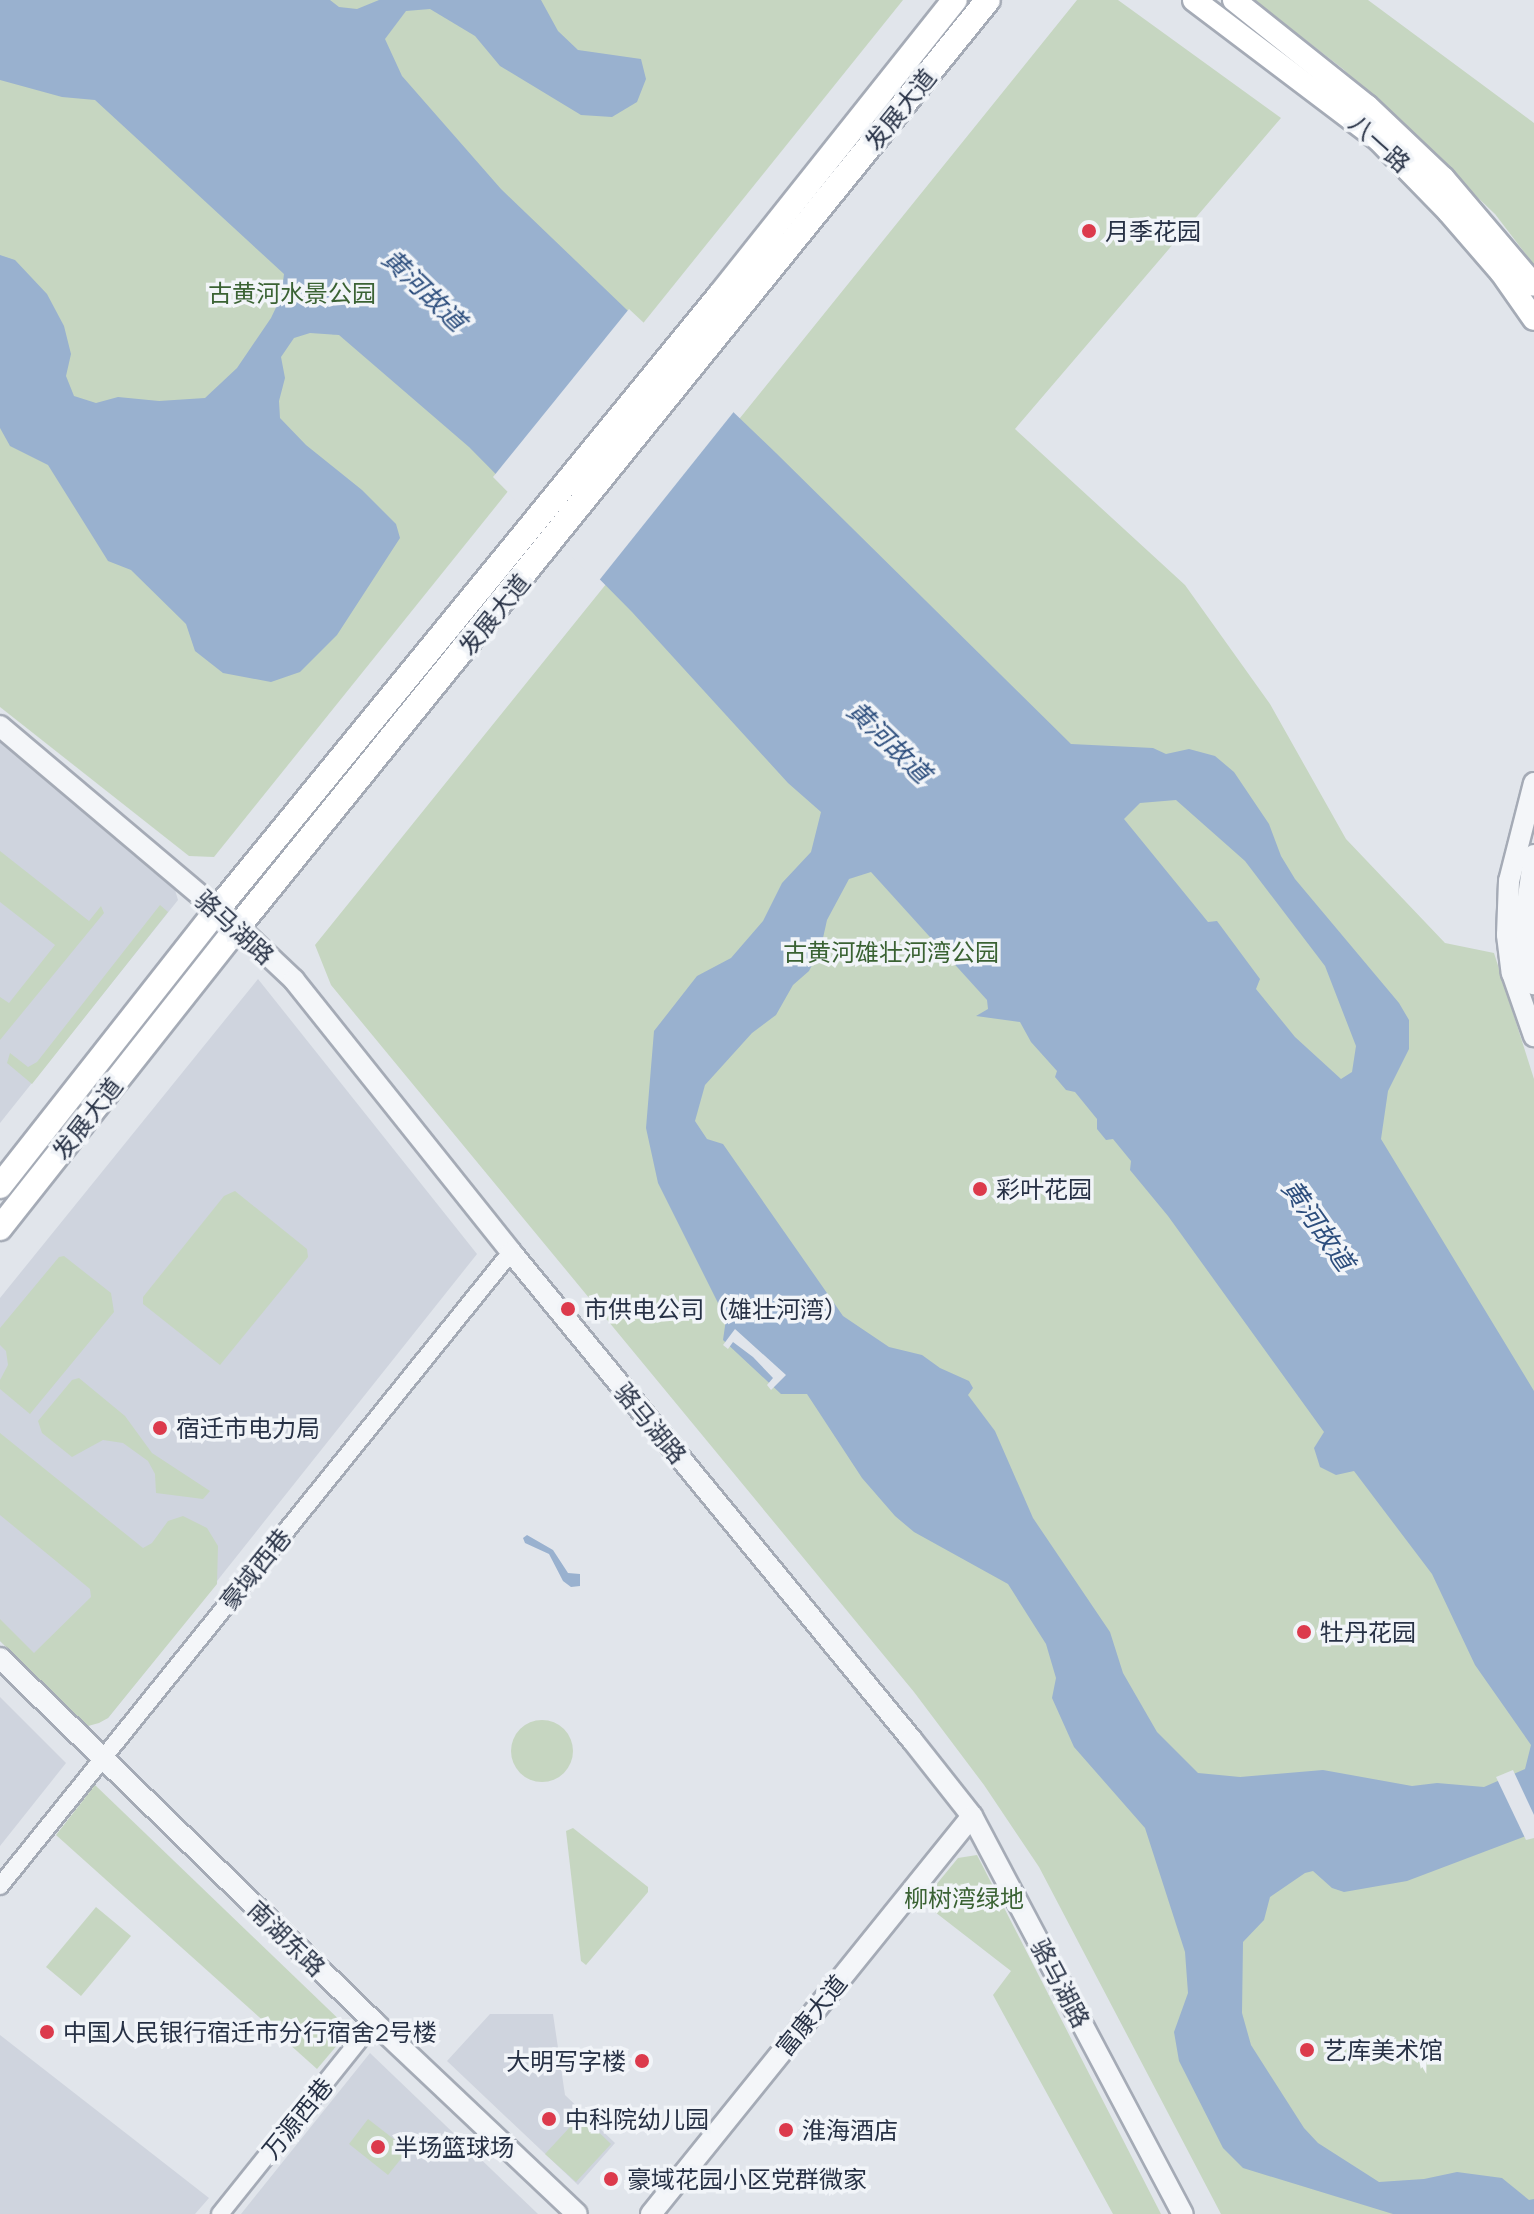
<!DOCTYPE html>
<meta charset="utf-8">
<style>
body{margin:0}
#map{position:relative;width:1534px;height:2214px;overflow:hidden;background:#e1e5eb;font-family:Manrope,"Noto Sans SC",sans-serif}
div>[style]{position:absolute}
.built>*{inset:0;background:#cfd4de}
.green>*{inset:0;background:#c6d6c1}
.round{border-radius:50%}
.water>*{inset:0;background:#99b1cf}
.pier>*{inset:0;background:#e1e5eb}
.roads{filter:drop-shadow(2px 0 #a5abb6) drop-shadow(-2px 0 #a5abb6) drop-shadow(0 2px #a5abb6) drop-shadow(0 -2px #a5abb6)}
.minor>*{height:16px;margin:-8px;padding:0 8px;transform-origin:8px;border-radius:8px;background:#f4f6f9}
.tertiary>*{height:20px;margin:-10px;padding:0 10px;transform-origin:10px;border-radius:10px;background:#f4f6f9}
.secondary>*{height:22px;margin:-11px;padding:0 11px;transform-origin:11px;border-radius:11px;background:#fff}
.primary>*{height:24px;margin:-12px;padding:0 12px;transform-origin:12px;border-radius:12px;background:#fff}
.dots>*{width:22px;height:22px;translate:-50% -50%;box-sizing:border-box;border:4px solid #f1f4f8;border-radius:50%}
span{translate:-50% -50%;white-space:nowrap;text-align:center;line-height:1.15;-webkit-text-stroke:7px #f1f4f8;paint-order:stroke}
.street-label{font-size:24px;color:#273145}
.poi-label{font-size:24px;color:#273145}
.left{translate:0 -50%;text-align:left}
.right{translate:-100% -50%;text-align:right}
.park-label{font-size:24px;color:#3a6233}
.water-label{font-size:26px;color:#2d4e7d;font-style:italic}
</style>
<div id="map">
<div class="built">
<i style="clip-path:polygon(0 742px,175px 890px,178px 900px,0 1123px)"></i>
<i style="clip-path:polygon(258px 979px,477px 1254px,108px 1718px,88px 1726px,0 1641px,0 1298px)"></i>
<i style="clip-path:polygon(0 1697px,66px 1763px,0 1846px)"></i>
<i style="clip-path:polygon(490px 2014px,553px 2014px,565px 2095px,615px 2143px,578px 2185px,447px 2061px)"></i>
<i style="clip-path:polygon(0 2035px,209px 2198px,195px 2214px,0 2214px)"></i>
<i style="clip-path:polygon(370px 2053px,538px 2214px,241px 2214px)"></i>
</div>
<div class="green">
<i style="clip-path:polygon(0 0,903px 0,214px 857px,189px 856px,0 707px)"></i>
<i style="clip-path:polygon(1077px 0,1118px 0,1281px 118px,1015px 429px,1185px 585px,1270px 704px,1346px 839px,1445px 943px,1494px 953px,1534px 1079px,1534px 2214px,1221px 2214px,1039px 1867px,984px 1785px,914px 1692px,331px 985px,315px 945px)"></i>
<i style="clip-path:polygon(1254px 0,1368px 0,1534px 123px,1534px 265px,1495px 214px,1343px 69px)"></i>
<i style="clip-path:polygon(0 851px,89px 921px,101px 906px,104px 913px,0 1040px,0 997px,9px 1003px,55px 945px,0 902px)"></i>
<i style="clip-path:polygon(160px 905px,168px 912px,32px 1084px,7px 1063px,10px 1053px,28px 1067px,37px 1062px)"></i>
<i style="clip-path:polygon(235px 1191px,307px 1249px,308px 1257px,220px 1365px,143px 1304px,143px 1297px,224px 1196px)"></i>
<i style="clip-path:polygon(64px 1256px,111px 1293px,114px 1312px,30px 1414px,0 1389px,0 1380px,8px 1365px,6px 1351px,0 1345px,0 1328px,59px 1257px)"></i>
<i style="clip-path:polygon(79px 1378px,125px 1416px,152px 1453px,210px 1491px,203px 1499px,156px 1493px,155px 1474px,148px 1461px,123px 1443px,103px 1440px,72px 1457px,42px 1433px,38px 1421px,72px 1380px)"></i>
<i style="clip-path:polygon(0 1433px,143px 1548px,152px 1543px,168px 1521px,183px 1516px,207px 1528px,218px 1546px,217px 1584px,108px 1718px,99px 1723px,88px 1726px,81px 1721px,0 1641px,0 1619px,34px 1653px,91px 1597px,90px 1589px,0 1515px)"></i>
<i class="round" style="left:511px;top:1720px;width:62px;height:62px"></i>
<i style="clip-path:polygon(95px 1785px,350px 2030px,317px 2069px,56px 1835px)"></i>
<i style="clip-path:polygon(573px 1828px,648px 1887px,648px 1892px,586px 1965px,581px 1961px,566px 1831px)"></i>
<i style="clip-path:polygon(977px 1855px,1161px 2214px,1113px 2214px,993px 1995px,1011px 1971px,922px 1902px,958px 1858px)"></i>
<i style="clip-path:polygon(96px 1907px,131px 1936px,81px 1996px,46px 1967px)"></i>
<i style="clip-path:polygon(581px 2115px,611px 2144px,576px 2182px,545px 2154px)"></i>
<i style="clip-path:polygon(368px 2119px,408px 2150px,388px 2175px,349px 2144px)"></i>
</div>
<div class="water">
<i style="clip-path:polygon(evenodd,0 0,330px 0,339px 7px,357px 9px,379px 0,541px 0,558px 31px,578px 50px,641px 59px,646px 79px,637px 102px,612px 117px,581px 115px,500px 66px,475px 36px,430px 9px,406px 11px,385px 39px,402px 76px,501px 189px,776px 453px,1071px 744px,1153px 748px,1166px 754px,1189px 749px,1215px 756px,1234px 772px,1269px 824px,1281px 856px,1295px 879px,1399px 1003px,1409px 1020px,1409px 1049px,1388px 1091px,1381px 1139px,1534px 1391px,1534px 1833px,1407px 1881px,1344px 1892px,1332px 1888px,1313px 1871px,1305px 1873px,1270px 1897px,1264px 1920px,1243px 1942px,1242px 2013px,1251px 2045px,1304px 2128px,1318px 2143px,1379px 2182px,1424px 2179px,1457px 2172px,1502px 2178px,1529px 2200px,1534px 2199px,1534px 2214px,1393px 2214px,1243px 2168px,1223px 2148px,1179px 2061px,1174px 2032px,1188px 1993px,1185px 1952px,1145px 1828px,1074px 1747px,1052px 1698px,1056px 1678px,1046px 1644px,1008px 1584px,914px 1532px,895px 1516px,862px 1478px,807px 1394px,781px 1394px,723px 1340px,726px 1319px,658px 1183px,646px 1128px,654px 1031px,697px 976px,731px 958px,763px 921px,782px 883px,811px 852px,821px 812px,788px 783px,632px 612px,469px 447px,339px 335px,310px 333px,294px 338px,281px 357px,285px 378px,279px 401px,280px 418px,306px 445px,362px 490px,396px 524px,400px 538px,337px 635px,300px 672px,271px 682px,223px 673px,195px 651px,186px 624px,131px 570px,108px 561px,48px 465px,10px 446px,0 428px,0 255px,15px 260px,47px 294px,64px 326px,71px 354px,66px 376px,74px 396px,96px 403px,118px 397px,159px 401px,205px 398px,237px 368px,271px 318px,281px 297px,284px 274px,95px 100px,62px 97px,0 80px,0 0,1176px 800px,1245px 861px,1325px 966px,1356px 1046px,1352px 1072px,1341px 1079px,1295px 1037px,1256px 989px,1260px 979px,1217px 921px,1208px 922px,1124px 819px,1140px 803px,1176px 800px,0 0,871px 872px,987px 1000px,988px 1009px,976px 1016px,1020px 1022px,1031px 1042px,1057px 1071px,1055px 1077px,1066px 1090px,1075px 1092px,1097px 1119px,1097px 1129px,1106px 1140px,1113px 1139px,1131px 1161px,1130px 1170px,1168px 1216px,1324px 1432px,1314px 1448px,1320px 1467px,1336px 1475px,1354px 1471px,1432px 1574px,1475px 1665px,1531px 1745px,1525px 1769px,1484px 1787px,1437px 1783px,1412px 1786px,1323px 1770px,1240px 1777px,1198px 1773px,1157px 1732px,1123px 1673px,1110px 1632px,1033px 1518px,995px 1431px,968px 1395px,973px 1388px,969px 1381px,940px 1368px,922px 1355px,889px 1347px,843px 1316px,723px 1144px,707px 1139px,695px 1121px,705px 1085px,752px 1033px,776px 1015px,793px 985px,809px 971px,821px 947px,827px 920px,849px 879px,871px 872px)"></i>
<i style="clip-path:polygon(527px 1535px,553px 1550px,568px 1573px,580px 1574px,580px 1586px,571px 1587px,563px 1581px,549px 1554px,525px 1543px,523px 1538px)"></i>
</div>
<div class="pier">
<i style="clip-path:polygon(629px 309px,736px 409px,597px 583px,493px 477px)"></i>
<i style="clip-path:polygon(735px 1329px,786px 1375px,771px 1390px,767px 1385px,773px 1378px,753px 1357px,733px 1342px,728px 1349px,723px 1345px)"></i>
<i style="clip-path:polygon(1513px 1770px,1534px 1815px,1534px 1838px,1526px 1840px,1496px 1777px)"></i>
</div>
<div class="roads">
<div class="minor">
<i style="left:0;top:1886px;width:814px;rotate:-51.13deg"></i>
<i style="left:220px;top:2214px;width:246px;rotate:-51.3deg"></i>
</div>
<div class="tertiary">
<i style="left:0;top:726px;width:312px;rotate:40.2deg"></i>
<i style="left:238px;top:927px;width:77px;rotate:43.4deg"></i>
<i style="left:294px;top:980px;width:348px;rotate:51.4deg"></i>
<i style="left:511px;top:1252px;width:632px;rotate:50.59deg"></i>
<i style="left:912px;top:1740px;width:97px;rotate:51.7deg"></i>
<i style="left:972px;top:1816px;width:450px;rotate:62.1deg"></i>
<i style="left:1534px;top:783px;width:101px;rotate:104.3deg"></i>
<i style="left:1509px;top:881px;width:54px;rotate:92.1deg"></i>
<i style="left:1507px;top:935px;width:38px;rotate:83deg"></i>
<i style="left:1512px;top:973px;width:67px;rotate:70.8deg"></i>
<i style="left:1534px;top:855px;width:64px;rotate:98.1deg"></i>
<i style="left:1525px;top:918px;width:44px;rotate:86.1deg"></i>
<i style="left:1528px;top:962px;width:23px;rotate:75deg"></i>
<i style="left:0;top:1658px;width:522px;rotate:44.22deg"></i>
<i style="left:374px;top:2022px;width:279px;rotate:43.4deg"></i>
<i style="left:651px;top:2214px;width:511px;rotate:-51.11deg"></i>
</div>
<div class="secondary">
<i style="left:1194px;top:0;width:232px;rotate:37.1deg"></i>
<i style="left:1379px;top:140px;width:100px;rotate:45.8deg"></i>
<i style="left:1449px;top:212px;width:79px;rotate:49.1deg"></i>
<i style="left:1501px;top:272px;width:57px;rotate:54.9deg"></i>
<i style="left:1234px;top:0;width:170px;rotate:38.6deg"></i>
<i style="left:1367px;top:106px;width:105px;rotate:43.5deg"></i>
<i style="left:1443px;top:178px;width:140px;rotate:49.6deg"></i>
</div>
<div class="primary">
<i style="left:0;top:1186px;width:351px;rotate:-51.8deg"></i>
<i style="left:217px;top:910px;width:795px;rotate:-50.72deg"></i>
<i style="left:720px;top:295px;width:377px;rotate:-51.5deg"></i>
<i style="left:0;top:1228px;width:384px;rotate:-51.7deg"></i>
<i style="left:238px;top:927px;width:1192px;rotate:-51.03deg"></i>
</div>
</div>
<div class="dots">
<i style="left:1089px;top:231px;background:#dc3a4c"></i>
<i style="left:980px;top:1189px;background:#dc3a4c"></i>
<i style="left:568px;top:1309px;background:#dc3a4c"></i>
<i style="left:160px;top:1428px;background:#dc3a4c"></i>
<i style="left:1304px;top:1632px;background:#dc3a4c"></i>
<i style="left:47px;top:2032px;background:#dc3a4c"></i>
<i style="left:1307px;top:2050px;background:#dc3a4c"></i>
<i style="left:642px;top:2061px;background:#dc3a4c"></i>
<i style="left:549px;top:2119px;background:#dc3a4c"></i>
<i style="left:786px;top:2130px;background:#dc3a4c"></i>
<i style="left:378px;top:2147px;background:#dc3a4c"></i>
<i style="left:611px;top:2179px;background:#dc3a4c"></i>
</div>
<div class="street-label">
<span style="left:900px;top:109px;rotate:-51deg">发展大道</span>
<span style="left:1380px;top:143px;rotate:42deg">八一路</span>
<span style="left:494px;top:614px;rotate:-51deg">发展大道</span>
<span style="left:235px;top:927px;rotate:42deg">骆马湖路</span>
<span style="left:87px;top:1118px;rotate:-52deg">发展大道</span>
<span style="left:651px;top:1423px;rotate:50deg">骆马湖路</span>
<span style="left:255px;top:1569px;rotate:-51deg">豪域西巷</span>
<span style="left:287px;top:1938px;rotate:44deg">南湖东路</span>
<span style="left:1061px;top:1983px;rotate:62deg">骆马湖路</span>
<span style="left:811px;top:2015px;rotate:-51deg">富康大道</span>
<span style="left:297px;top:2118px;rotate:-51deg">万源西巷</span>
</div>
<div class="poi-label">
<span class="left" style="left:1105px;top:231px">月季花园</span>
<span class="left" style="left:996px;top:1189px">彩叶花园</span>
<span class="left" style="left:584px;top:1309px">市供电公司（雄壮河湾）</span>
<span class="left" style="left:176px;top:1428px">宿迁市电力局</span>
<span class="left" style="left:1320px;top:1632px">牡丹花园</span>
<span class="left" style="left:63px;top:2032px">中国人民银行宿迁市分行宿舍2号楼</span>
<span class="left" style="left:1323px;top:2050px">艺库美术馆</span>
<span class="right" style="left:626px;top:2061px">大明写字楼</span>
<span class="left" style="left:565px;top:2119px">中科院幼儿园</span>
<span class="left" style="left:802px;top:2130px">淮海酒店</span>
<span class="left" style="left:394px;top:2147px">半场篮球场</span>
<span class="left" style="left:627px;top:2179px">豪域花园小区党群微家</span>
</div>
<div class="park-label">
<span style="left:292px;top:293px">古黄河水景公园</span>
<span style="left:891px;top:952px">古黄河雄壮河湾公园</span>
<span style="left:964px;top:1898px">柳树湾绿地</span>
</div>
<div class="water-label">
<span style="left:424px;top:290px;rotate:44deg">黄河故道</span>
<span style="left:889px;top:742px;rotate:44deg">黄河故道</span>
<span style="left:1318px;top:1225px;rotate:55deg">黄河故道</span>
</div>
</div>
